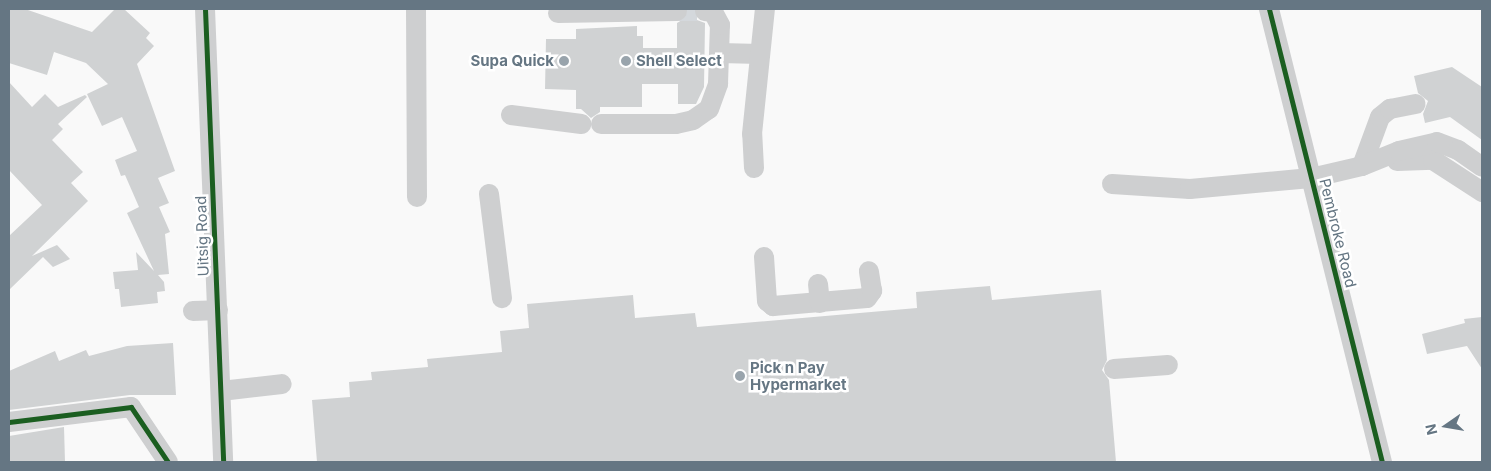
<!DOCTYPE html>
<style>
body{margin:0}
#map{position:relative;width:1491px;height:471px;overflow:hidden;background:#f9f9f9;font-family:Inter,sans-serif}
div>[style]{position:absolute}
.building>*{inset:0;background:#d0d2d3}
.minor-tunnel>*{height:20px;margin-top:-10px;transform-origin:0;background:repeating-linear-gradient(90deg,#d4d8dc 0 20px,transparent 0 30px)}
.minor>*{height:20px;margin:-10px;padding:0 10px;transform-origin:10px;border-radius:10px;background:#cecfd0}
.cycleway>*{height:5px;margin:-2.5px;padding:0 2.5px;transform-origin:2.5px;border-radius:2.5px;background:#1b5e20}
.dots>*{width:14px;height:14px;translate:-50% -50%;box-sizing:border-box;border:2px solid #fff;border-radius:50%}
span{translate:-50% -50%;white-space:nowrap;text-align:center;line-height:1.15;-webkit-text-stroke:5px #fff;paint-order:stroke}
.poi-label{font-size:15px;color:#657683;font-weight:700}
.right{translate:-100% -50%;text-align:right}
.left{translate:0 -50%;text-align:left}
.street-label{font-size:15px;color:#657683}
.frame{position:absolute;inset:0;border:10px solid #657683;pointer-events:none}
.north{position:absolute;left:1421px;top:401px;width:50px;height:50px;-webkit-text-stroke:4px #fff;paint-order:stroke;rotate:257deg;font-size:14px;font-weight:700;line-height:20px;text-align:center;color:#657683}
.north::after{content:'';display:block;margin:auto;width:18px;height:22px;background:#657683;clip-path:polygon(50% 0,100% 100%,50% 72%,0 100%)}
</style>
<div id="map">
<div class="building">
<i style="clip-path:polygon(9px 9px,25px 9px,92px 32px,115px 9px,124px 9px,150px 33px,146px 38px,154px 46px,137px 64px,175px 171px,158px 178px,169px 203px,159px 207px,170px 232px,165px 234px,169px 274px,158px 275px,164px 282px,165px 291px,157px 292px,158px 303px,121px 307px,119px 289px,115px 289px,113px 272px,138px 270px,136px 252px,154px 271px,127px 213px,139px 207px,125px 175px,121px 176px,115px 160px,137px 151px,122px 117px,102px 126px,87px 94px,108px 84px,86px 63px,54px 52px,47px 75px,9px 63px)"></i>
<i style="clip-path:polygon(688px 9px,693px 9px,697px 20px,705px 23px,704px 87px,696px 104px,678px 104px,678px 84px,642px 84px,642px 107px,600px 107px,600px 112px,591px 118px,581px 109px,576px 109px,576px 90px,545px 89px,546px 39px,576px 39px,576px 29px,637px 26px,637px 36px,643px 36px,643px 48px,677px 48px,677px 23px,687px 17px)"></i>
<i style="clip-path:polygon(1452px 67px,1482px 87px,1482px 140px,1450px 117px,1425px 123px,1423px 114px,1428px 101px,1418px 93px,1414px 76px)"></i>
<i style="clip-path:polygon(9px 82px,32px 107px,45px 94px,58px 107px,85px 95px,87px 97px,58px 124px,63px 129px,52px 140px,83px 172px,71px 183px,88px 201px,32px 256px,57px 245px,70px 259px,53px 267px,43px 257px,9px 290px,9px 236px,42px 205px,9px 170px)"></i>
<i style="clip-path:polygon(990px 286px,992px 300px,1101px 290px,1107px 360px,1102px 370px,1109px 380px,1116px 462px,317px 462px,312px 400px,350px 397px,349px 382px,372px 380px,371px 372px,428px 367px,427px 359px,502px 352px,500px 331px,529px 328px,527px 304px,633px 295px,635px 318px,695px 313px,697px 327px,917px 308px,916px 292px)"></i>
<i style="clip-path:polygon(1482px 317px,1482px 369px,1467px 346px,1427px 354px,1422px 334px,1465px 323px,1464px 319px)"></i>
<i style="clip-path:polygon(173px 343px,176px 395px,130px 395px,9px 410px,9px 371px,55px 351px,59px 361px,86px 350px,89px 356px,127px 346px)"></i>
<i style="clip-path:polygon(64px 427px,65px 462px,9px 462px,9px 436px)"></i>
</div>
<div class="minor-tunnel">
<i style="left:677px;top:11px;width:28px"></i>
</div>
<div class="minor">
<i style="left:205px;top:9px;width:453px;rotate:87.7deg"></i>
<i style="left:416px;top:9px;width:188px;rotate:89.7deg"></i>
<i style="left:1269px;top:9px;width:467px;rotate:76deg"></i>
<i style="left:558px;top:13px;width:119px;rotate:-1deg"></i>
<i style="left:720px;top:53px;width:40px;rotate:1.4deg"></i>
<i style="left:511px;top:115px;width:71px;rotate:7.3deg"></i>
<i style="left:601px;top:124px;width:75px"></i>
<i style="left:676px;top:124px;width:17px;rotate:-13deg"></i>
<i style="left:693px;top:120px;width:19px;rotate:-35deg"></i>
<i style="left:709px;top:109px;width:27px;rotate:-70deg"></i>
<i style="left:718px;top:84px;width:59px;rotate:-88.1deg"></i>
<i style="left:720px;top:25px;width:15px;rotate:-118deg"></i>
<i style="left:713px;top:12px;width:8px;rotate:-173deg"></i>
<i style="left:1397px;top:161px;width:36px;rotate:-2deg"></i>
<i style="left:1433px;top:160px;width:59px;rotate:33.1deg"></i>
<i style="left:1362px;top:166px;width:52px;rotate:-69.8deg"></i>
<i style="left:1380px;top:117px;width:13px;rotate:-39deg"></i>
<i style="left:1390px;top:109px;width:26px;rotate:-11deg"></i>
<i style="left:754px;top:168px;width:34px;rotate:-93deg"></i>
<i style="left:752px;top:134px;width:126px;rotate:-84.1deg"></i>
<i style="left:1112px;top:184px;width:78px;rotate:3.7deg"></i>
<i style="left:1190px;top:189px;width:121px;rotate:-5.2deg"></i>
<i style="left:1311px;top:178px;width:52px;rotate:-13.2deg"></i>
<i style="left:1362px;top:166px;width:40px;rotate:-22deg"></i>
<i style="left:1399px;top:151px;width:39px;rotate:-13deg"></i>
<i style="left:1437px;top:142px;width:22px;rotate:21deg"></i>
<i style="left:1458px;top:150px;width:29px;rotate:35deg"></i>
<i style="left:489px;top:194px;width:105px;rotate:82.9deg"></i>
<i style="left:764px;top:257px;width:44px;rotate:86.1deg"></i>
<i style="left:767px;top:301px;width:8px;rotate:40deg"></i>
<i style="left:773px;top:306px;width:94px;rotate:-4.9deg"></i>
<i style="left:867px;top:298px;width:9px;rotate:-54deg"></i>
<i style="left:872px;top:291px;width:20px;rotate:-99deg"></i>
<i style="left:818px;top:284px;width:19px;rotate:84deg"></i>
<i style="left:193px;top:311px;width:25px;rotate:-2deg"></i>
<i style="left:1114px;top:369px;width:54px;rotate:-4.2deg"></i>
<i style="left:221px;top:391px;width:61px;rotate:-6.5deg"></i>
<i style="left:9px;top:422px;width:123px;rotate:-7deg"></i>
<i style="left:131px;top:407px;width:66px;rotate:56.1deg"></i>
</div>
<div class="cycleway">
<i style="left:205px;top:9px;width:453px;rotate:87.7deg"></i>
<i style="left:1269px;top:9px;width:467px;rotate:76deg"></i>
<i style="left:9px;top:422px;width:123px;rotate:-7deg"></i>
<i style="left:131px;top:407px;width:66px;rotate:56.1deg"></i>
</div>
<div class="dots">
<i style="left:564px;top:61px;background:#99a4ac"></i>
<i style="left:626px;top:61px;background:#99a4ac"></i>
<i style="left:740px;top:376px;background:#99a4ac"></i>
</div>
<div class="poi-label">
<span class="right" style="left:554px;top:61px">Supa Quick</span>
<span class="left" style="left:636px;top:61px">Shell Select</span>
<span class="left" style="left:750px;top:376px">Pick n Pay<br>Hypermarket</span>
</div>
<div class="street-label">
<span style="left:1338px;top:233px;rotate:76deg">Pembroke Road</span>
<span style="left:202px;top:236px;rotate:-92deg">Uitsig Road</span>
</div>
<div class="frame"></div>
<div class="north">N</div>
</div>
